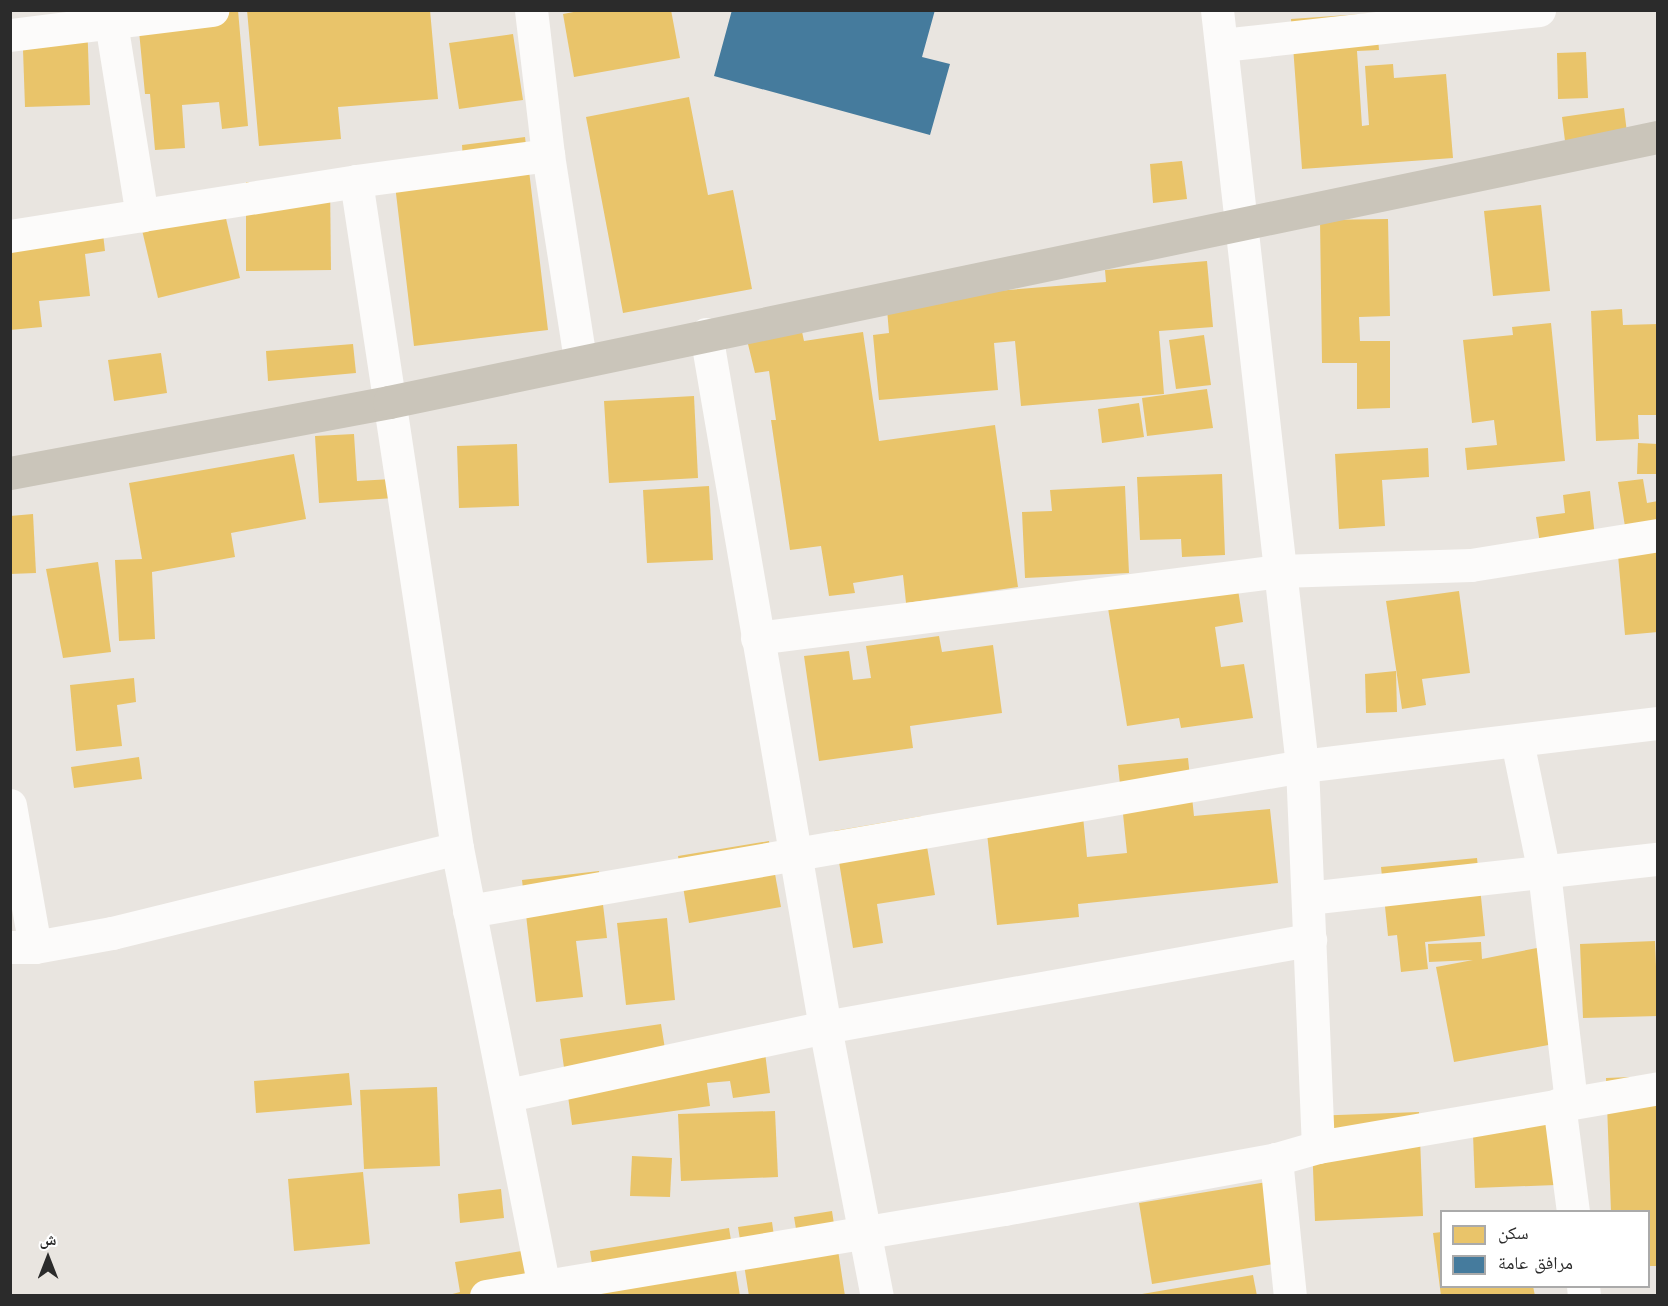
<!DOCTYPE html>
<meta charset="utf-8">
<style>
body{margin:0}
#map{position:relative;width:1668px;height:1306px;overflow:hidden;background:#e9e5e0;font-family:"Work Sans","Noto Naskh Arabic",sans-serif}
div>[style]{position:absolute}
.homes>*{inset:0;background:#e9c46a}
.public>*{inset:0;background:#457b9d}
.minor>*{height:33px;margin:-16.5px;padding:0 16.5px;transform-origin:16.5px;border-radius:16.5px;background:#fcfbfa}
.major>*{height:33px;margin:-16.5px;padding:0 16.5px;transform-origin:16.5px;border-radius:16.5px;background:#cac5ba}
span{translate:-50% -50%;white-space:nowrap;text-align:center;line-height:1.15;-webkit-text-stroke:6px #fff;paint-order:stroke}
.frame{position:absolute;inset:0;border:12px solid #2b2b2b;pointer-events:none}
.legend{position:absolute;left:1440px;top:1210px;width:210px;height:78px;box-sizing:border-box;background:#fff;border:2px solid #aaa;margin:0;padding:8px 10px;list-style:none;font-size:18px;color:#2b2b2b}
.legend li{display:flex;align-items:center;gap:12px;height:30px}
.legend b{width:30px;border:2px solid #aaa}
.north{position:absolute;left:18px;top:1228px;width:60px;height:60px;-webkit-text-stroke:4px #fff;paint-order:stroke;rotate:0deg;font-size:16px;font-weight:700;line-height:24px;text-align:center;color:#2b2b2b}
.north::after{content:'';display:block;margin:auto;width:21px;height:27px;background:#2b2b2b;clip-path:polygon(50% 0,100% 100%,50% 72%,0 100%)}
</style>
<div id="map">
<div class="homes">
<i style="clip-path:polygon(137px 10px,238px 10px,248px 126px,222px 129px,219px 102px,182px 105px,185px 148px,155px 150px,150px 94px,145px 94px)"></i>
<i style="clip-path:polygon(247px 10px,430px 10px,438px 99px,338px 107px,341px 139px,259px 146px)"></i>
<i style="clip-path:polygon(584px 10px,671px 10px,680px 58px,574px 77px,563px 14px)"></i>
<i style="clip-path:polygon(1376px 13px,1379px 50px,1357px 51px,1362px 126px,1369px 125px,1365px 66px,1393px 64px,1394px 78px,1446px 74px,1453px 158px,1302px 169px,1291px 19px)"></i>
<i style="clip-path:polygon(87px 19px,90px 105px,25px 107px,22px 21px)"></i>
<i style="clip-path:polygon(513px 34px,523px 100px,459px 109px,449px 43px)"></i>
<i style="clip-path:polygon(1586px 52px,1588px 98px,1558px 99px,1557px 53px)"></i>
<i style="clip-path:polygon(689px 97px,708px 195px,733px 190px,752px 289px,623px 313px,586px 117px)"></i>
<i style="clip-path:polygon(1624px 108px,1627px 133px,1565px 141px,1562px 117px)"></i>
<i style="clip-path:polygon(525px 137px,548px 330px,414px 346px,393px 168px,463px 160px,462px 145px)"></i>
<i style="clip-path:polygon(1182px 161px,1187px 199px,1153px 203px,1150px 164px)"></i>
<i style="clip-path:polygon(330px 181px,331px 270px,246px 271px,246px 182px)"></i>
<i style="clip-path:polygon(220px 193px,240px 278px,158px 298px,138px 213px)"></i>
<i style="clip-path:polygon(1541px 205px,1550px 291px,1493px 296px,1484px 211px)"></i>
<i style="clip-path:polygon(101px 216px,105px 251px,85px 254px,90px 296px,39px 301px,42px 327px,10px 330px,10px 227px)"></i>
<i style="clip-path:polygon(1388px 219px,1390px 316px,1359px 317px,1360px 341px,1390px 341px,1390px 408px,1357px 409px,1357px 363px,1322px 363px,1320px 220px)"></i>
<i style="clip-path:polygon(1207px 261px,1213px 327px,1159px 331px,1164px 394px,1021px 406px,1015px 341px,994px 343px,998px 390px,879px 400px,873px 335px,889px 333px,887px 309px,995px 291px,1106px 282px,1105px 270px)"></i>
<i style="clip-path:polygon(1622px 309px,1623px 325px,1658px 324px,1658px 415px,1638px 415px,1639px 439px,1596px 441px,1591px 311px)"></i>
<i style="clip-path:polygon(1551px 323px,1565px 461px,1467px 470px,1465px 448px,1497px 445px,1494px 420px,1472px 423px,1463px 340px,1513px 335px,1512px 327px)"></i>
<i style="clip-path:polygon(801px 327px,804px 341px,863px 332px,879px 441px,995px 425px,1018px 587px,906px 603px,903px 575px,853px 583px,855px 593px,829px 596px,821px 546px,790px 550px,771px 420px,776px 420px,769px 371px,755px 373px,747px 340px)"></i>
<i style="clip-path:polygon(1204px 335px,1211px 385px,1176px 389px,1169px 340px)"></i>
<i style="clip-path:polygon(353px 344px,356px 373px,268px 381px,266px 351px)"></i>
<i style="clip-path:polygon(161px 353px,167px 393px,114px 401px,108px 360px)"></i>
<i style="clip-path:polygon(1207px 389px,1213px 428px,1147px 436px,1142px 398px)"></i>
<i style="clip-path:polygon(694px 396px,698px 478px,609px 483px,604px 401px)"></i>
<i style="clip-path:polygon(1139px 403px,1144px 437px,1102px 443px,1098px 409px)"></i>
<i style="clip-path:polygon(354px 434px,357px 481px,392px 479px,394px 498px,319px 503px,315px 436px)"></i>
<i style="clip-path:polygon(1638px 443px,1658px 444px,1658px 474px,1637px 474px)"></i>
<i style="clip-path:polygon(517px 444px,519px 506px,459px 508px,457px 446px)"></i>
<i style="clip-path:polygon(1428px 448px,1429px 477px,1382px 480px,1385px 526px,1339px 529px,1335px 454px)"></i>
<i style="clip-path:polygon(294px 454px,306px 519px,231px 533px,235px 557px,152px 572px,155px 639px,119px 641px,115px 560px,142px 559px,129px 483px)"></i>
<i style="clip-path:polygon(1222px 474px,1225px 555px,1182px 557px,1181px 539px,1140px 540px,1137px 477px)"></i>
<i style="clip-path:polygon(1643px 479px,1647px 503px,1658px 501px,1658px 528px,1626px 533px,1618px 482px)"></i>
<i style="clip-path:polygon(709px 486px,713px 560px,647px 563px,643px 490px)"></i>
<i style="clip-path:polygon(1125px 486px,1129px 573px,1025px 578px,1022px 512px,1052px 511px,1050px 490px)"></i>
<i style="clip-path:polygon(1590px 491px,1595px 537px,1540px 544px,1536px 517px,1565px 513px,1563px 495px)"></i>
<i style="clip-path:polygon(33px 514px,36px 573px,10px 574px,10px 516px)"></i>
<i style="clip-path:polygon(1658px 551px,1658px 632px,1625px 635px,1618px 555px)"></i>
<i style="clip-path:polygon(98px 562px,111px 652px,63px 658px,46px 569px)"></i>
<i style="clip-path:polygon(1237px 583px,1243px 622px,1215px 627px,1221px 667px,1244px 664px,1253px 718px,1181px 728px,1179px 718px,1127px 726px,1107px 602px)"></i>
<i style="clip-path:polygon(1459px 591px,1470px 673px,1422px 679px,1426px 705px,1402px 709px,1386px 601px)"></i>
<i style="clip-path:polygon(939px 636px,942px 652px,993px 645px,1002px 713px,910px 726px,913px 748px,819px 761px,804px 656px,849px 651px,853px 680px,871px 678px,866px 646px)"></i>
<i style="clip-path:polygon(1396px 671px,1397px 712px,1366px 713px,1365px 674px)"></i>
<i style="clip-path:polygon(134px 678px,136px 702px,117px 705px,122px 746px,76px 751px,70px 685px)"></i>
<i style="clip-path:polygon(139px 757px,142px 779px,74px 788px,71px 767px)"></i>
<i style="clip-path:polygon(1188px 758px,1194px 816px,1270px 809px,1278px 883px,1078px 904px,1079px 917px,997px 925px,984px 806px,1081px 796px,1087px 857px,1127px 853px,1118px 765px)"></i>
<i style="clip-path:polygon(922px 816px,935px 895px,877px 904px,883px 943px,853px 948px,834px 831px)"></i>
<i style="clip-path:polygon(769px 841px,781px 907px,689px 923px,678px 856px)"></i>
<i style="clip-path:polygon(1477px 858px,1485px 936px,1425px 942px,1428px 969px,1401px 972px,1397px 935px,1388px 936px,1381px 867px)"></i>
<i style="clip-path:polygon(599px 871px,607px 938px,576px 941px,583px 997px,536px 1002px,522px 880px)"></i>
<i style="clip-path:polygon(667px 918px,675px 1000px,626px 1005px,617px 923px)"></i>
<i style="clip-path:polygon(1655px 941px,1658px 1016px,1583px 1018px,1580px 944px)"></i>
<i style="clip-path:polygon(1481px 942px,1482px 959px,1537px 948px,1554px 1044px,1454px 1062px,1436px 967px,1473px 960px,1429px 962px,1428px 944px)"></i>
<i style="clip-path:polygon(661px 1024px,665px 1049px,763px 1036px,770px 1093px,733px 1098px,730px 1081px,707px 1083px,710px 1106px,572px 1125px,560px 1039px)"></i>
<i style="clip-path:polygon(349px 1073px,352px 1105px,256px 1113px,254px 1081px)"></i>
<i style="clip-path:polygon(1658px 1076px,1658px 1266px,1648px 1266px,1648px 1212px,1611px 1212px,1606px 1078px)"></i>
<i style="clip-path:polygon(437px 1087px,440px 1166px,364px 1169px,360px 1090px)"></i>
<i style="clip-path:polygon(1553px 1104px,1556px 1185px,1475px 1188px,1472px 1107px)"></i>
<i style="clip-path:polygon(775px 1111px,778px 1177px,681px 1181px,678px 1114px)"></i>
<i style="clip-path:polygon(1419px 1112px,1423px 1216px,1315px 1221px,1311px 1116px)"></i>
<i style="clip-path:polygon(632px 1156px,672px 1158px,670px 1197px,630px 1196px)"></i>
<i style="clip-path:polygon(363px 1172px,370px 1244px,294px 1251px,288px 1179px)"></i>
<i style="clip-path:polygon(1267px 1182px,1280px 1263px,1152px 1284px,1139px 1203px)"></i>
<i style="clip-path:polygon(501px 1189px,504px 1218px,460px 1223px,458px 1194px)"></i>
<i style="clip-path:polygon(832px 1211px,845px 1296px,749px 1296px,738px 1227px,772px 1222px,777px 1257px,800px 1253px,794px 1217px)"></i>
<i style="clip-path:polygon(729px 1228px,740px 1296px,597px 1296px,590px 1251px)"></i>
<i style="clip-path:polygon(1442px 1232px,1442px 1286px,1533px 1286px,1535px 1296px,1441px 1296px,1433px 1233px)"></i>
<i style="clip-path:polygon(534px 1249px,541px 1296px,445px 1296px,460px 1292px,455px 1262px)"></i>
<i style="clip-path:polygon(1253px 1275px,1257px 1296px,1143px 1296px,1142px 1294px)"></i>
</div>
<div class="public">
<i style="clip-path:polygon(732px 10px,935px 10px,922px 57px,950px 64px,930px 135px,714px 76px)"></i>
</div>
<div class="minor">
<i style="left:109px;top:10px;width:208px;rotate:80.9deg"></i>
<i style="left:531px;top:10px;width:146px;rotate:83.3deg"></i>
<i style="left:548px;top:155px;width:207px;rotate:81.1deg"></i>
<i style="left:1217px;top:10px;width:761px;rotate:83.58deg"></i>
<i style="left:1302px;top:766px;width:381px;rotate:87.6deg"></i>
<i style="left:10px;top:35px;width:204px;rotate:-7.1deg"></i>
<i style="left:1222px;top:45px;width:319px;rotate:-6.3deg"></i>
<i style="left:356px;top:181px;width:675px;rotate:81.39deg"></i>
<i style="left:457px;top:848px;width:457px;rotate:78.8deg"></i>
<i style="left:10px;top:236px;width:350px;rotate:-9deg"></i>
<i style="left:356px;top:181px;width:194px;rotate:-7.7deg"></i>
<i style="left:706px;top:334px;width:703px;rotate:80.26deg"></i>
<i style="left:825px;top:1027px;width:274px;rotate:79.1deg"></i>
<i style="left:757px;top:638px;width:526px;rotate:-7.31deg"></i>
<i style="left:1279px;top:571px;width:192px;rotate:-1.8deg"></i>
<i style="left:1471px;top:565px;width:189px;rotate:-9.1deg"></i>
<i style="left:1517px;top:741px;width:134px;rotate:78.4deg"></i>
<i style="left:1544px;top:872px;width:231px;rotate:83.3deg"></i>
<i style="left:10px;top:805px;width:144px;rotate:80deg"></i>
<i style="left:1308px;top:898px;width:352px;rotate:-6.4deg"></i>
<i style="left:469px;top:911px;width:846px;rotate:-9.87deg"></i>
<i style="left:1302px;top:766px;width:359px;rotate:-6.9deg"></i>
<i style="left:10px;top:947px;width:25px"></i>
<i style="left:35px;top:947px;width:78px;rotate:-10.3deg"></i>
<i style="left:112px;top:933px;width:355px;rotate:-13.8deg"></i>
<i style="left:508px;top:1095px;width:324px;rotate:-12.1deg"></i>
<i style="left:825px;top:1027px;width:493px;rotate:-10.2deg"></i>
<i style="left:1559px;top:1104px;width:109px;rotate:82.6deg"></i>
<i style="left:1276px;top:1159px;width:138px;rotate:84.2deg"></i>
<i style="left:1583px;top:1286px;width:10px;rotate:84deg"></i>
<i style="left:486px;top:1296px;width:525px;rotate:-9.53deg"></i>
<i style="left:1004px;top:1209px;width:277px;rotate:-10.4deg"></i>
<i style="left:1276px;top:1159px;width:44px;rotate:-15.9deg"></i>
<i style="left:1318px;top:1147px;width:345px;rotate:-9.8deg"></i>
</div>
<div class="major">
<i style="left:10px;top:473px;width:386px;rotate:-10.6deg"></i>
<i style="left:389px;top:402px;width:1296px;rotate:-11.8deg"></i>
</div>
<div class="frame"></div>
<ul class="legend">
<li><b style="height:16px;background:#e9c46a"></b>سكن</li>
<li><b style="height:16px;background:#457b9d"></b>مرافق عامة</li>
</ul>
<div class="north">ش</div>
</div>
